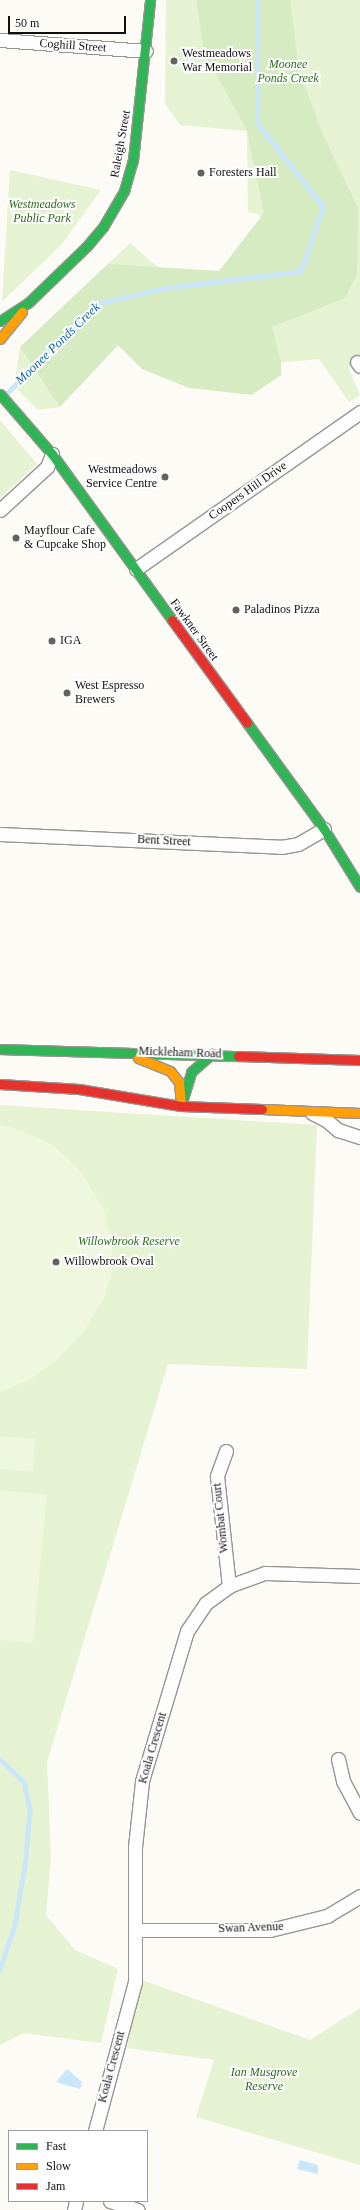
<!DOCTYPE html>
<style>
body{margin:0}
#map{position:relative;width:360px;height:2210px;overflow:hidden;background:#fcfbf5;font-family:Georgia,serif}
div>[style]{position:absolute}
.green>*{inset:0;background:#e5f3d3}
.forest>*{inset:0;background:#d6ebc1}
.pitch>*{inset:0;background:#eff7de}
.water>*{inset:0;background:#c9e7f8}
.stream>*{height:4.5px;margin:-2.25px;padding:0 2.25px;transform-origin:2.25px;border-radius:2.25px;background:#c9e7f8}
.roads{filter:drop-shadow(1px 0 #969593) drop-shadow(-1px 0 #969593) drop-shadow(0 1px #969593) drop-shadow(0 -1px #969593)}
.street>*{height:13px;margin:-6.5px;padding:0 6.5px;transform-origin:6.5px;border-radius:6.5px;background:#fffefe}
.fast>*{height:9px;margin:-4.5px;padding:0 4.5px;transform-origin:4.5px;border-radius:4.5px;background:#30b455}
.slow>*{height:9px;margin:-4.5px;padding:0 4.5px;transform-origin:4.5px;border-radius:4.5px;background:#ff9f0a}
.jam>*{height:9px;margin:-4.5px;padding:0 4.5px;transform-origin:4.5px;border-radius:4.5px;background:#e5322d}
.dots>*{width:11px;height:11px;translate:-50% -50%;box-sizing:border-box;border:2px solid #fff;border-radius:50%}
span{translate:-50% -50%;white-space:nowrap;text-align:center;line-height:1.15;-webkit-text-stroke:4px #fff;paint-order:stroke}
.street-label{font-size:12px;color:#0f0f0f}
.poi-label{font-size:12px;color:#0f0f0f}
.left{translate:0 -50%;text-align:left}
.right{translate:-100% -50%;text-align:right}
.park-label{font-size:12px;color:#2b6c1b;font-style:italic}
.water-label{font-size:13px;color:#1065a9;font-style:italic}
.legend{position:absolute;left:8px;top:2130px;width:140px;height:72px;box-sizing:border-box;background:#fff;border:1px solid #9f9f9f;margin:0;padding:5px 7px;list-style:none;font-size:12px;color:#0f0f0f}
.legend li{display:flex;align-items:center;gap:8px;height:20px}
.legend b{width:20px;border:1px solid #9f9f9f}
.scale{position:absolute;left:8px;top:16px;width:118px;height:18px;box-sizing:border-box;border:2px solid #0f0f0f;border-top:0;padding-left:5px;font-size:12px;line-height:14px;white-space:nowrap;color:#0f0f0f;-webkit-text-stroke:3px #fff;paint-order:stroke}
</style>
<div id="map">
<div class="green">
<i style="clip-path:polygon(166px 0,360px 0,360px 359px,348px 367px,360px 395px,349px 402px,319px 359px,222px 368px,142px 369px,118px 345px,60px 407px,38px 410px,14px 386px,20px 347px,130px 243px,161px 270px,214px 272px,243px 265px,262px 253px,260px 215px,248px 212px,247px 131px,180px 125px,165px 104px)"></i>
<i style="clip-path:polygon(10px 170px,101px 190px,61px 245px,2px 302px)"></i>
<i style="clip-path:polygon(0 420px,37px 464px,0 498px)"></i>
<i style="clip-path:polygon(0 1105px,317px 1125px,307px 1369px,168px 1364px,47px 1762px,51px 1858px,46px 1915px,75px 1950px,118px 1969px,101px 2043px,24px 2033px,0 2045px)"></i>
<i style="clip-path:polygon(142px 1980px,310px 2040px,360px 2008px,360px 2165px,196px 2117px,214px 2060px,127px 2048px)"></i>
</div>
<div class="forest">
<i style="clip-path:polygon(196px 0,290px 0,299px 70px,323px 135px,358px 208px,357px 274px,345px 298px,272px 327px,281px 362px,281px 375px,252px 395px,189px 388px,142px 369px,118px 345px,60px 407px,20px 347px,108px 264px,219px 271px,264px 213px,247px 131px,204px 52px)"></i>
</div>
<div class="pitch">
<i style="clip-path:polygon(0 1125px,15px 1128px,53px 1145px,82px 1173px,104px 1210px,112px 1249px,112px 1275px,103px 1300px,85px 1330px,58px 1359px,29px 1380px,0 1392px)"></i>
<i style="clip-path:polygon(0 1436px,35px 1439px,33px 1472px,0 1469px)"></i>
<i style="clip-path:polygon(0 1490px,47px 1495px,33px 1643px,0 1640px)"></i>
</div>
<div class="water">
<i style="clip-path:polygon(67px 2069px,82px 2082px,80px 2089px,56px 2082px)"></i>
<i style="clip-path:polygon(300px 2160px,318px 2165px,318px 2174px,297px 2169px)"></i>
</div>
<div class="stream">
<i style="left:5px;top:395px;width:132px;rotate:-44.4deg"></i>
<i style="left:99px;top:303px;width:68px;rotate:-12.8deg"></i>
<i style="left:165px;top:288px;width:137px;rotate:-7.1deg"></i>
<i style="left:301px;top:271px;width:68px;rotate:-71deg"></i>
<i style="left:323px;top:207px;width:107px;rotate:-128.2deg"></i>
<i style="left:257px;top:123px;width:123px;rotate:-90deg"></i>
<i style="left:0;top:1759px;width:33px;rotate:44deg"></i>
<i style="left:24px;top:1782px;width:29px;rotate:78deg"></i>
<i style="left:30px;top:1810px;width:49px;rotate:94.7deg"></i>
<i style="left:26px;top:1859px;width:67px;rotate:99.5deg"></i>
<i style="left:15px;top:1925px;width:47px;rotate:108.4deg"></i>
</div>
<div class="roads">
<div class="street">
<i style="left:0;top:40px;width:146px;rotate:4.3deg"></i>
<i style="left:357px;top:362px;width:5px;rotate:53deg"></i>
<i style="left:0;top:510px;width:64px;rotate:-42.5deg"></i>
<i style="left:47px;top:467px;width:14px;rotate:-69deg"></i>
<i style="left:136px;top:569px;width:274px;rotate:-35deg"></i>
<i style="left:0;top:834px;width:281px;rotate:2.6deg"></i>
<i style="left:281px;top:847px;width:17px;rotate:-10deg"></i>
<i style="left:298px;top:844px;width:30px;rotate:-30deg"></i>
<i style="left:312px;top:1113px;width:16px;rotate:27deg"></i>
<i style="left:326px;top:1120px;width:16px;rotate:40deg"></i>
<i style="left:338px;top:1130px;width:23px;rotate:18deg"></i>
<i style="left:226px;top:1451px;width:27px;rotate:110deg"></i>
<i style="left:217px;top:1476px;width:111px;rotate:83.8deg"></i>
<i style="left:338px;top:1759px;width:23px;rotate:77deg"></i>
<i style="left:343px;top:1781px;width:36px;rotate:62deg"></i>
<i style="left:135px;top:1930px;width:135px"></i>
<i style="left:270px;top:1930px;width:59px;rotate:-13.8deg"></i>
<i style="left:327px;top:1916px;width:39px;rotate:-31deg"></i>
<i style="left:95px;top:2131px;width:154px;rotate:-75deg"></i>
<i style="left:135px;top:1982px;width:135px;rotate:-90deg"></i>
<i style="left:135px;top:1847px;width:66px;rotate:-83.9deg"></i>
<i style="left:142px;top:1781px;width:157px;rotate:-73.3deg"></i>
<i style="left:187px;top:1631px;width:34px;rotate:-56deg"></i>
<i style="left:206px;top:1603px;width:29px;rotate:-36deg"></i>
<i style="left:229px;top:1586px;width:38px;rotate:-20deg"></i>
<i style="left:265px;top:1573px;width:95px;rotate:1.8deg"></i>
<i style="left:110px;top:2201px;width:29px;rotate:18deg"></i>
<i style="left:74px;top:2210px;width:9px;rotate:-77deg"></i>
</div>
<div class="fast">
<i style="left:0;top:321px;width:33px;rotate:-33deg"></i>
<i style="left:28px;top:303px;width:82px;rotate:-44deg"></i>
<i style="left:87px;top:246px;width:25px;rotate:-50deg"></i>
<i style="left:103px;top:227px;width:42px;rotate:-59.7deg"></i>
<i style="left:124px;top:191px;width:32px;rotate:-74deg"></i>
<i style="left:133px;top:160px;width:161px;rotate:-83.9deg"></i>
<i style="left:0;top:394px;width:79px;rotate:49.1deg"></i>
<i style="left:52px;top:454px;width:205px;rotate:54.1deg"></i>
<i style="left:247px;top:723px;width:131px;rotate:54deg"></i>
<i style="left:324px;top:829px;width:68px;rotate:58.2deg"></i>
<i style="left:0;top:1049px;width:238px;rotate:1.7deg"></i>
<i style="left:183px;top:1099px;width:28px;rotate:-73deg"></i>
<i style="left:191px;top:1072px;width:28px;rotate:-41deg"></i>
</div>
<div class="slow">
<i style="left:0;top:339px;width:35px;rotate:-51deg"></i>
<i style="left:138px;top:1058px;width:35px;rotate:22deg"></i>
<i style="left:170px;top:1071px;width:14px;rotate:51deg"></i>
<i style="left:179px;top:1082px;width:24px;rotate:85deg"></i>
<i style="left:262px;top:1109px;width:98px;rotate:2.3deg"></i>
</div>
<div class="jam">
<i style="left:172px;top:620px;width:127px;rotate:53.9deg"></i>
<i style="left:238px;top:1056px;width:122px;rotate:1.9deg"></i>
<i style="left:0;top:1084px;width:79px;rotate:3.6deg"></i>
<i style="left:79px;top:1089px;width:103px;rotate:9.5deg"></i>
<i style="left:181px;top:1106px;width:81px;rotate:2.1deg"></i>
</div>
</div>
<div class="dots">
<i style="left:174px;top:61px;background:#626260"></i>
<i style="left:201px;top:173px;background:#626260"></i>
<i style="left:165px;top:477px;background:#626260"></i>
<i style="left:16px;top:538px;background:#626260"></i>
<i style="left:236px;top:610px;background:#626260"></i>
<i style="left:52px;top:641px;background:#626260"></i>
<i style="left:67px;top:693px;background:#626260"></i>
<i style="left:56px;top:1262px;background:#626260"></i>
</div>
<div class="street-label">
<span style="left:73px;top:46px;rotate:4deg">Coghill Street</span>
<span style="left:121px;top:144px;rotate:-80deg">Raleigh Street</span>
<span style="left:248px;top:491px;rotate:-35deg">Coopers Hill Drive</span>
<span style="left:194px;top:630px;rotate:54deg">Fawkner Street</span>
<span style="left:164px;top:841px;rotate:3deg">Bent Street</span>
<span style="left:180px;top:1053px;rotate:2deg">Mickleham Road</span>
<span style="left:221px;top:1518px;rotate:-96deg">Wombat Court</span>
<span style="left:153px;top:1748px;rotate:-74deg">Koala Crescent</span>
<span style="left:251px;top:1928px;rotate:-2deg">Swan Avenue</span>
<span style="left:112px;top:2067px;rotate:-75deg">Koala Crescent</span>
</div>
<div class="poi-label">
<span class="left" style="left:182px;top:61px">Westmeadows<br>War Memorial</span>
<span class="left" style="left:209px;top:173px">Foresters Hall</span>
<span class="right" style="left:157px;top:477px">Westmeadows<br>Service Centre</span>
<span class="left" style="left:24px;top:538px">Mayflour Cafe<br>&amp; Cupcake Shop</span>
<span class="left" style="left:244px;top:610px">Paladinos Pizza</span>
<span class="left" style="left:60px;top:641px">IGA</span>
<span class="left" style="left:75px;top:693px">West Espresso<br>Brewers</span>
<span class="left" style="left:64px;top:1262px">Willowbrook Oval</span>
</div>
<div class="park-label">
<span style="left:288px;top:72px">Moonee<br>Ponds Creek</span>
<span style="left:42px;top:212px">Westmeadows<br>Public Park</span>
<span style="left:129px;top:1242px">Willowbrook Reserve</span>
<span style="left:264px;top:2080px">Ian Musgrove<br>Reserve</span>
</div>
<div class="water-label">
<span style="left:58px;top:344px;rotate:-44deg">Moonee Ponds Creek</span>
</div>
<ul class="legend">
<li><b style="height:5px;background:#30b455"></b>Fast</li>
<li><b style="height:5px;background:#ff9f0a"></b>Slow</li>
<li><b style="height:5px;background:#e5322d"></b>Jam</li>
</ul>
<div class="scale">50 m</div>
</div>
